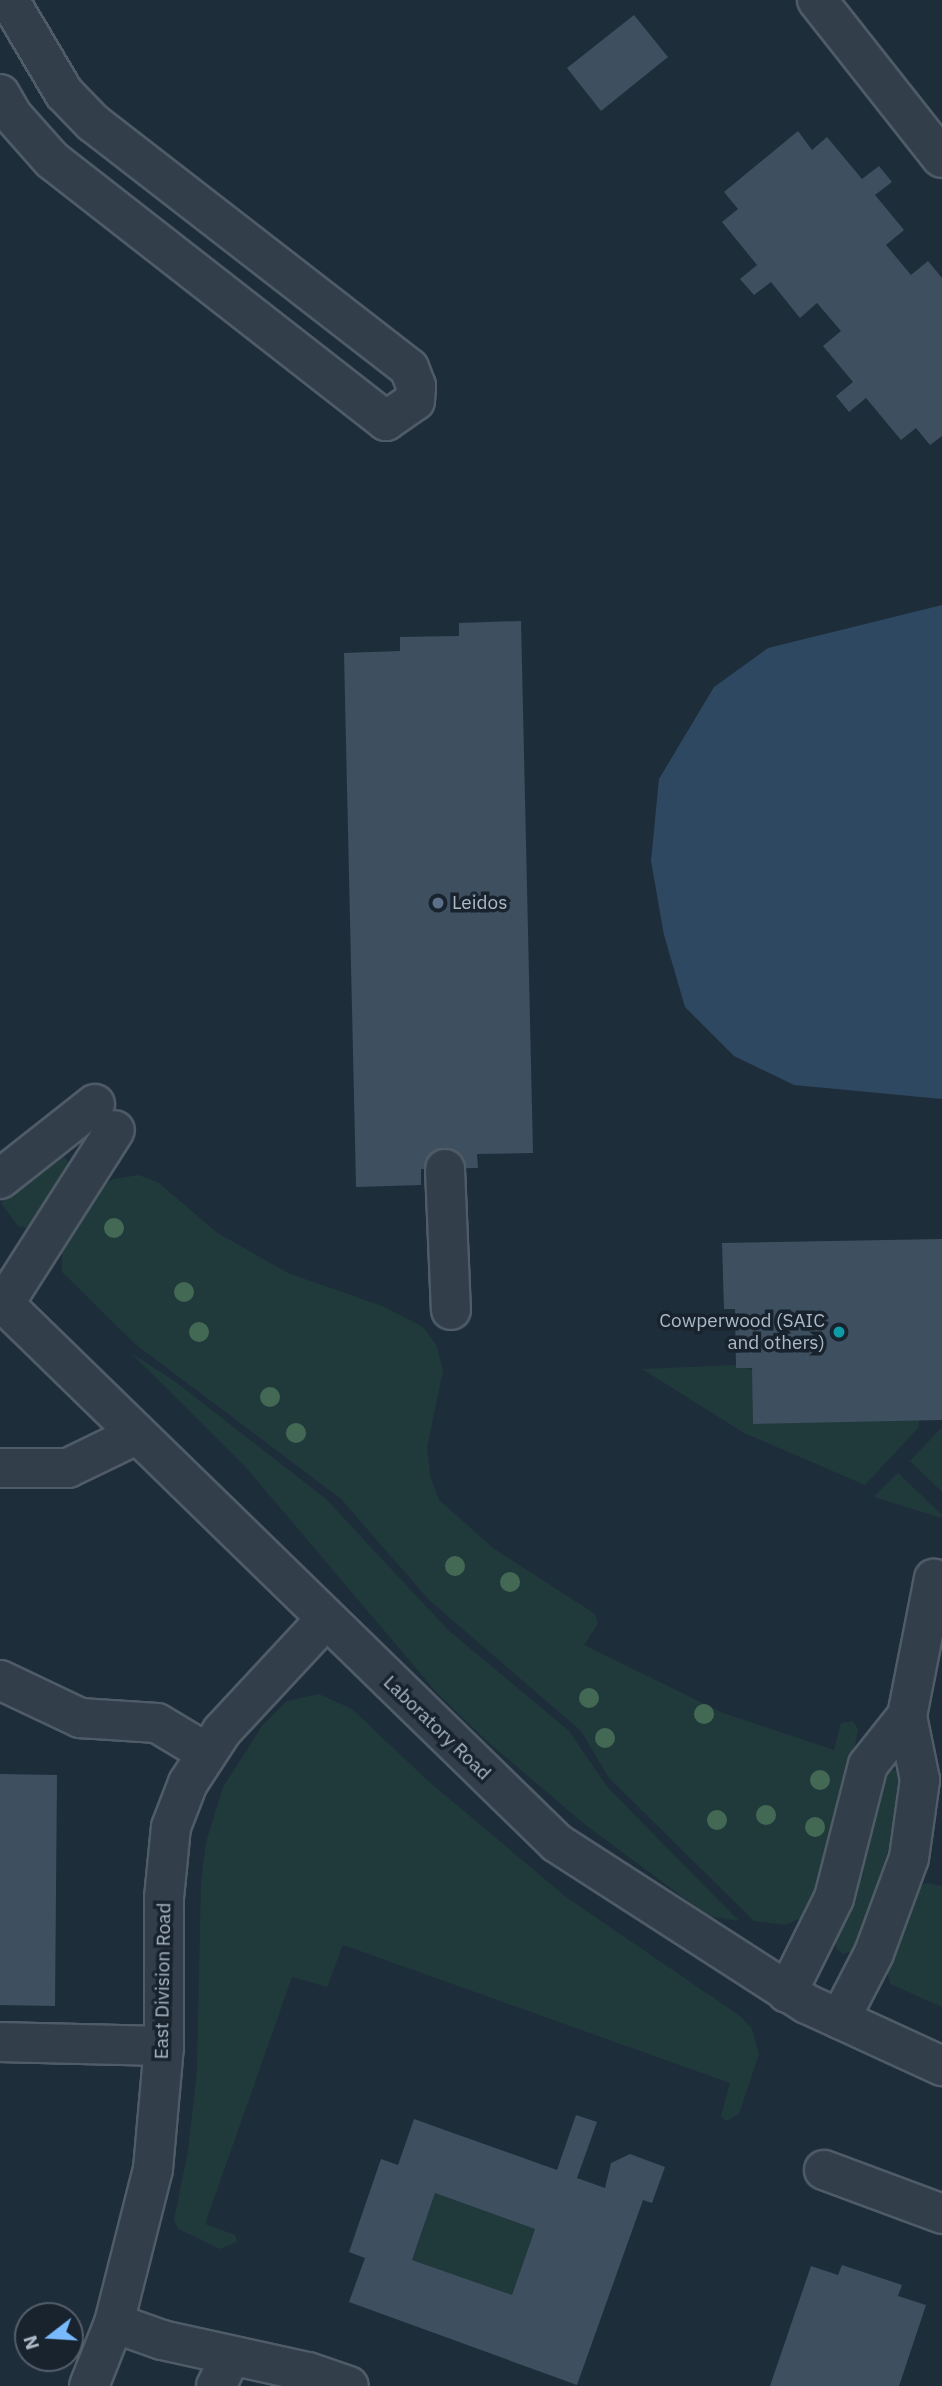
<!DOCTYPE html>
<style>
body{margin:0}
#map{position:relative;width:942px;height:2386px;overflow:hidden;background:#1e2d3a;font-family:"IBM Plex Sans",sans-serif}
div>[style]{position:absolute}
.green>*{inset:0;background:#203a3b}
.water>*{inset:0;background:#2e4861}
.building>*{inset:0;background:#3e4f5f}
.roads{filter:drop-shadow(2px 0 #4f5c68) drop-shadow(-2px 0 #4f5c68) drop-shadow(0 2px #4f5c68) drop-shadow(0 -2px #4f5c68)}
.minor>*{height:38px;margin:-19px;padding:0 19px;transform-origin:19px;border-radius:19px;background:#323e4a}
.trees>*{width:20px;height:20px;margin:-10px;border-radius:50%;background:#436954}
.dots>*{width:19px;height:19px;translate:-50% -50%;box-sizing:border-box;border:4px solid #18232e;border-radius:50%}
span{translate:-50% -50%;white-space:nowrap;text-align:center;line-height:1.15;-webkit-text-stroke:7px #18232e;paint-order:stroke}
.poi-label{font-size:19px;color:#acb9c7}
.left{translate:0 -50%;text-align:left}
.right{translate:-100% -50%;text-align:right}
.street-label{font-size:19px;color:#acb9c7}
.north{position:absolute;left:14px;top:2302px;width:70px;height:70px;box-sizing:border-box;background:#18232e;border:2px solid #535f6b;border-radius:50%;rotate:253deg;font-size:19px;font-weight:700;line-height:28px;text-align:center;color:#acb9c7}
.north::after{content:'';display:block;margin:auto;width:24px;height:32px;background:#79baff;clip-path:polygon(50% 0,100% 100%,50% 72%,0 100%)}
</style>
<div id="map">
<div class="green">
<i style="clip-path:polygon(62px 1154px,69px 1163px,32px 1223px,27px 1228px,18px 1226px,1px 1203px)"></i>
<i style="clip-path:polygon(139px 1175px,159px 1183px,216px 1232px,288px 1273px,382px 1306px,423px 1327px,437px 1346px,443px 1371px,427px 1447px,430px 1476px,439px 1500px,493px 1548px,595px 1614px,598px 1624px,584px 1645px,723px 1713px,834px 1750px,841px 1723px,853px 1721px,858px 1729px,852px 1762px,819px 1897px,806px 1916px,785px 1925px,754px 1921px,609px 1778px,581px 1731px,429px 1600px,341px 1499px,135px 1344px,62px 1272px,62px 1250px,100px 1187px,113px 1179px)"></i>
<i style="clip-path:polygon(131px 1353px,173px 1380px,325px 1498px,448px 1630px,569px 1731px,608px 1788px,739px 1921px,710px 1916px,684px 1898px,583px 1823px,488px 1742px,437px 1693px,243px 1464px)"></i>
<i style="clip-path:polygon(736px 1365px,919px 1420px,919px 1427px,865px 1485px,744px 1433px,642px 1369px)"></i>
<i style="clip-path:polygon(942px 1427px,942px 1492px,910px 1461px)"></i>
<i style="clip-path:polygon(898px 1473px,942px 1515px,941px 1518px,874px 1497px)"></i>
<i style="clip-path:polygon(319px 1694px,352px 1709px,427px 1780px,566px 1897px,740px 2016px,752px 2029px,759px 2054px,739px 2114px,726px 2121px,721px 2116px,730px 2083px,343px 1945px,327px 1987px,292px 1977px,261px 2065px,205px 2224px,235px 2235px,237px 2242px,220px 2249px,178px 2229px,174px 2220px,188px 2151px,197px 2070px,201px 1882px,206px 1842px,223px 1787px,262px 1726px,287px 1701px)"></i>
<i style="clip-path:polygon(888px 1770px,897px 1770px,903px 1779px,894px 1832px,855px 1950px,843px 1954px,836px 1948px,834px 1938px,880px 1775px)"></i>
<i style="clip-path:polygon(926px 1883px,942px 1886px,942px 2007px,890px 1984px,886px 1966px,916px 1888px)"></i>
<i style="clip-path:polygon(435px 2193px,535px 2229px,512px 2295px,412px 2260px)"></i>
</div>
<div class="water">
<i style="clip-path:polygon(942px 605px,942px 1099px,794px 1085px,734px 1056px,685px 1007px,664px 935px,651px 861px,659px 779px,714px 687px,768px 648px)"></i>
</div>
<div class="building">
<i style="clip-path:polygon(634px 15px,668px 57px,601px 111px,567px 68px)"></i>
<i style="clip-path:polygon(798px 131px,812px 150px,827px 137px,862px 179px,879px 166px,892px 182px,875px 195px,904px 230px,886px 245px,911px 275px,928px 261px,942px 278px,942px 436px,930px 445px,916px 428px,901px 440px,866px 398px,849px 412px,836px 396px,853px 382px,823px 346px,841px 331px,817px 303px,800px 318px,771px 282px,754px 295px,740px 279px,757px 265px,722px 222px,738px 209px,724px 192px)"></i>
<i style="clip-path:polygon(521px 621px,533px 1153px,477px 1154px,478px 1168px,421px 1169px,421px 1185px,356px 1187px,344px 653px,400px 651px,400px 637px,459px 636px,459px 623px)"></i>
<i style="clip-path:polygon(942px 1239px,942px 1420px,753px 1424px,752px 1368px,736px 1368px,735px 1309px,724px 1309px,722px 1243px)"></i>
<i style="clip-path:polygon(0 1774px,57px 1775px,55px 2006px,0 2005px)"></i>
<i style="clip-path:polygon(evenodd,576px 2115px,597px 2122px,577px 2178px,605px 2188px,611px 2163px,630px 2154px,665px 2167px,652px 2203px,643px 2200px,577px 2385px,349px 2302px,365px 2258px,349px 2252px,381px 2159px,398px 2165px,414px 2119px,557px 2170px,576px 2115px,435px 2193px,535px 2229px,512px 2295px,412px 2260px,435px 2193px)"></i>
<i style="clip-path:polygon(842px 2265px,902px 2285px,898px 2296px,926px 2305px,899px 2386px,770px 2386px,811px 2266px,838px 2275px)"></i>
</div>
<div class="roads">
<div class="minor">
<i style="left:817px;top:0;width:201px;rotate:51.7deg"></i>
<i style="left:0;top:94px;width:24px;rotate:60deg"></i>
<i style="left:12px;top:115px;width:60px;rotate:48.4deg"></i>
<i style="left:52px;top:160px;width:424px;rotate:38deg"></i>
<i style="left:386px;top:421px;width:35px;rotate:-35deg"></i>
<i style="left:415px;top:401px;width:15px;rotate:-86deg"></i>
<i style="left:416px;top:386px;width:19px;rotate:-111deg"></i>
<i style="left:409px;top:368px;width:400px;rotate:-142.2deg"></i>
<i style="left:93px;top:123px;width:42px;rotate:-134deg"></i>
<i style="left:64px;top:93px;width:108px;rotate:-120.6deg"></i>
<i style="left:445px;top:1169px;width:141px;rotate:87.6deg"></i>
<i style="left:0;top:1179px;width:121px;rotate:-38.3deg"></i>
<i style="left:0;top:1300px;width:778px;rotate:44.27deg"></i>
<i style="left:557px;top:1843px;width:297px;rotate:32.8deg"></i>
<i style="left:807px;top:2004px;width:149px;rotate:24.7deg"></i>
<i style="left:4px;top:1304px;width:206px;rotate:-57.5deg"></i>
<i style="left:0;top:1468px;width:68px"></i>
<i style="left:68px;top:1468px;width:76px;rotate:-25.9deg"></i>
<i style="left:0;top:1680px;width:89px;rotate:25.4deg"></i>
<i style="left:80px;top:1718px;width:77px;rotate:3.7deg"></i>
<i style="left:157px;top:1723px;width:58px;rotate:31deg"></i>
<i style="left:787px;top:1993px;width:106px;rotate:-63.7deg"></i>
<i style="left:834px;top:1898px;width:137px;rotate:-75.7deg"></i>
<i style="left:868px;top:1765px;width:63px;rotate:-51.5deg"></i>
<i style="left:840px;top:2019px;width:74px;rotate:-62.7deg"></i>
<i style="left:874px;top:1953px;width:101px;rotate:-69.8deg"></i>
<i style="left:909px;top:1858px;width:79px;rotate:-82deg"></i>
<i style="left:920px;top:1780px;width:65px;rotate:-101.5deg"></i>
<i style="left:907px;top:1716px;width:140px;rotate:-78.9deg"></i>
<i style="left:0;top:2042px;width:164px;rotate:1.4deg"></i>
<i style="left:824px;top:2170px;width:126px;rotate:20.4deg"></i>
<i style="left:114px;top:2323px;width:51px;rotate:19.5deg"></i>
<i style="left:162px;top:2340px;width:149px;rotate:12.4deg"></i>
<i style="left:308px;top:2372px;width:43px;rotate:18.9deg"></i>
<i style="left:89px;top:2386px;width:68px;rotate:-68.4deg"></i>
<i style="left:114px;top:2323px;width:159px;rotate:-75.8deg"></i>
<i style="left:153px;top:2169px;width:123px;rotate:-84.9deg"></i>
<i style="left:164px;top:2046px;width:148px;rotate:-90deg"></i>
<i style="left:164px;top:1898px;width:71px;rotate:-84.4deg"></i>
<i style="left:171px;top:1827px;width:47px;rotate:-68.9deg"></i>
<i style="left:188px;top:1783px;width:62px;rotate:-56.8deg"></i>
<i style="left:222px;top:1731px;width:151px;rotate:-47.1deg"></i>
<i style="left:216px;top:2386px;width:34px;rotate:-63deg"></i>
</div>
</div>
<div class="trees">
<i style="left:114px;top:1228px"></i>
<i style="left:184px;top:1292px"></i>
<i style="left:199px;top:1332px"></i>
<i style="left:270px;top:1397px"></i>
<i style="left:296px;top:1433px"></i>
<i style="left:455px;top:1566px"></i>
<i style="left:510px;top:1582px"></i>
<i style="left:589px;top:1698px"></i>
<i style="left:704px;top:1714px"></i>
<i style="left:605px;top:1738px"></i>
<i style="left:820px;top:1780px"></i>
<i style="left:766px;top:1815px"></i>
<i style="left:717px;top:1820px"></i>
<i style="left:815px;top:1827px"></i>
</div>
<div class="dots">
<i style="left:438px;top:903px;background:#5c6f8a"></i>
<i style="left:839px;top:1332px;background:#0f9aa8"></i>
</div>
<div class="poi-label">
<span class="left" style="left:452px;top:903px">Leidos</span>
<span class="right" style="left:825px;top:1332px">Cowperwood (SAIC<br>and others)</span>
</div>
<div class="street-label">
<span style="left:437px;top:1728px;rotate:44deg">Laboratory Road</span>
<span style="left:163px;top:1981px;rotate:-89deg">East Division Road</span>
</div>
<div class="north">N</div>
</div>
